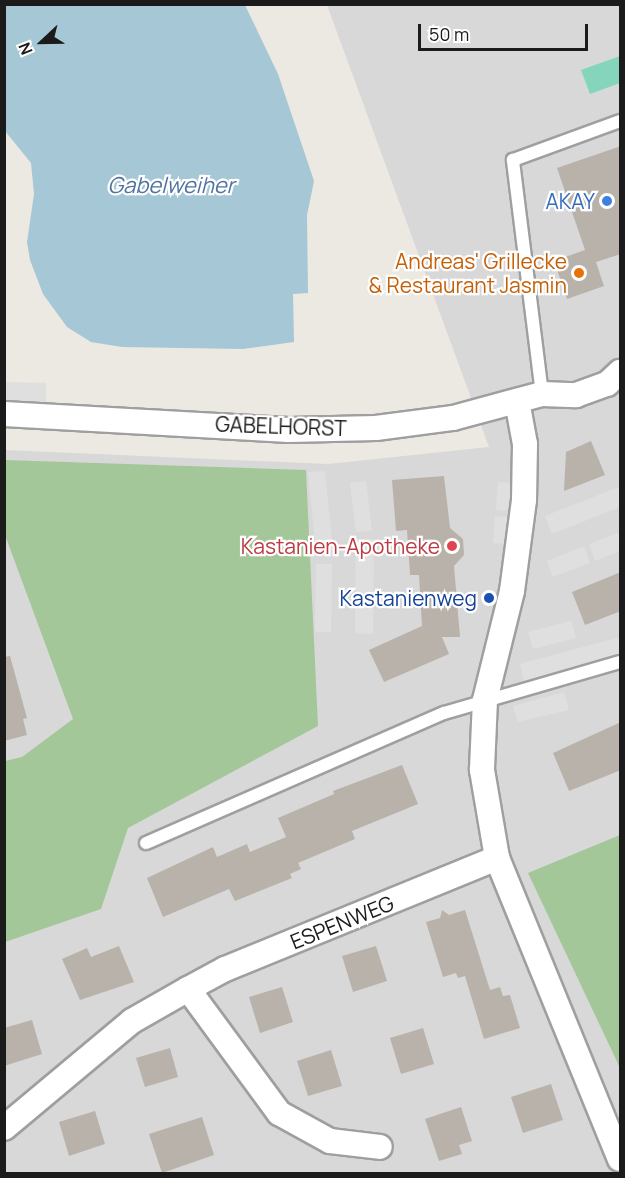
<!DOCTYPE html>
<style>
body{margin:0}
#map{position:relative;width:625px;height:1178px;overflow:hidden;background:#ebe9e1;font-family:Manrope,sans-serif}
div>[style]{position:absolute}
.residential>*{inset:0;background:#d9d8d8}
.forest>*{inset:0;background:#a3c799}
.pitch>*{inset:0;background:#85d4bc}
.parking>*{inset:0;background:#dfdfdf}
.water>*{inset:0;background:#a5c7d6}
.building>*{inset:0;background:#b8b2ab}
.roads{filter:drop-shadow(2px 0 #9f9f9f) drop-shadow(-2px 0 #9f9f9f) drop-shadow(0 2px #9f9f9f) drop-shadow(0 -2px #9f9f9f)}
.service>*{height:12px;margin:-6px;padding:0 6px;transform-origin:6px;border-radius:6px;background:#fff}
.minor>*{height:24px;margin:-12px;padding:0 12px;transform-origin:12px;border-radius:12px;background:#fff}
.dots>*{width:16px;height:16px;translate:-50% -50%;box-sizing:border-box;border:3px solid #fff;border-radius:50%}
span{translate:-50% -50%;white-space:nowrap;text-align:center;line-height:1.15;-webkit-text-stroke:4.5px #fff;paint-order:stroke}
.shop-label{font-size:21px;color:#366cbe}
.right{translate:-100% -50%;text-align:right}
.food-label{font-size:21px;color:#c56008}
.street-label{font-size:21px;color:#1b1b1b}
.health-label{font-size:21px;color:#be3a42}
.transit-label{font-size:21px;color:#164399}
.water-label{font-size:22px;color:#5173a0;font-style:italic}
.frame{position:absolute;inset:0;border:6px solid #1b1b1b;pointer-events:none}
.north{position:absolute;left:12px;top:12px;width:60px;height:60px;-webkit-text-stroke:4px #fff;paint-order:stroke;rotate:248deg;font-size:16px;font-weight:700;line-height:24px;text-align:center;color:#1b1b1b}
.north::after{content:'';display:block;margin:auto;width:21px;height:27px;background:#1b1b1b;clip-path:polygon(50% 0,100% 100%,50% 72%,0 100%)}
.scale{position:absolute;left:418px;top:24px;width:170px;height:27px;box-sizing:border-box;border:3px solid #1b1b1b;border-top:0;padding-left:8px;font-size:18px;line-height:21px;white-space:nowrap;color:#1b1b1b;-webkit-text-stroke:4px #fff;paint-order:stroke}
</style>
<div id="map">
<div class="residential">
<i style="clip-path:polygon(327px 5px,620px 5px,620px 1173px,5px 1174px,5px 450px,328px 464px,489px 447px)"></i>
</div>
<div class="forest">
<i style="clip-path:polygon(5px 460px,306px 470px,318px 726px,128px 828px,101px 909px,5px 942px,5px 761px,22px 757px,73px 719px,5px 535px)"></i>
<i style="clip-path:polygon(620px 835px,620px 1068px,528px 873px)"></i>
</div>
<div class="pitch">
<i style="clip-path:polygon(620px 56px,620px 83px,590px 94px,581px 70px)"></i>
</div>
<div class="parking">
<i style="clip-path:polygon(5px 382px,46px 383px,46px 402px,5px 400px)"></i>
<i style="clip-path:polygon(325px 471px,333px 550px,316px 552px,308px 472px)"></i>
<i style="clip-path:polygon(366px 481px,372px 531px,356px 532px,350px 483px)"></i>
<i style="clip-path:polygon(498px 482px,512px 483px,510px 511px,496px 510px)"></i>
<i style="clip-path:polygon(619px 487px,620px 507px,552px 534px,545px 516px)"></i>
<i style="clip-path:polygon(495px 516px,510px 517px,507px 544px,493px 543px)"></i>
<i style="clip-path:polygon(620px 532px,620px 551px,595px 561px,589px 544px)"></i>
<i style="clip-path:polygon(356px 539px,374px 539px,373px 634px,355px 633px)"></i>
<i style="clip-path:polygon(584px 546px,590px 563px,553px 577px,547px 561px)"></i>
<i style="clip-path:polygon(316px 564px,332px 564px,331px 632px,315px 632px)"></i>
<i style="clip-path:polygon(571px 621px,576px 638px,533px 649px,528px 632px)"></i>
<i style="clip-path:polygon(620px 637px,620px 655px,524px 681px,520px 664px)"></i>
<i style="clip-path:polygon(564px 692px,569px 710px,518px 722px,513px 706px)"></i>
</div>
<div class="water">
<i style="clip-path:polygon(5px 4px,245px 5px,278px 74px,314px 181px,307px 215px,308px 293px,293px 294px,294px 342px,243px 349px,122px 347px,91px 342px,67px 327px,43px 294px,30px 260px,27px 242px,34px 194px,31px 163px,5px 131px)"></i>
</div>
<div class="building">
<i style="clip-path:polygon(621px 146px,621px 254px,596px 262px,604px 286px,567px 299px,554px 261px,585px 250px,557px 168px)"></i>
<i style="clip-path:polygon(591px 441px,605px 475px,564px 491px,566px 452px)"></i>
<i style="clip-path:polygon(444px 476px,450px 528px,463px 539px,464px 555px,454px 566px,460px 637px,442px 637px,449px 654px,384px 682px,369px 650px,422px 626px,419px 575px,410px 575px,407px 530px,396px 531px,392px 480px)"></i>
<i style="clip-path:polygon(621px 572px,621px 611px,585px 625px,572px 592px)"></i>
<i style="clip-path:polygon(10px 656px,27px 718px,23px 719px,27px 735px,4px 741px,4px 657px)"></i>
<i style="clip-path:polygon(621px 722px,621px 770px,569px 791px,553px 753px)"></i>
<i style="clip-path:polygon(402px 765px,418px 804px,352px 831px,355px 839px,298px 863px,301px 869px,290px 874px,292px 878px,235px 901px,229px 889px,163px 917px,147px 878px,213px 847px,217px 857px,247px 844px,250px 852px,286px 837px,278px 818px,334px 794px,333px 791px)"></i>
<i style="clip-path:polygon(442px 910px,449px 915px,465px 910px,490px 990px,500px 987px,503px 996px,510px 995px,520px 1028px,484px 1039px,465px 976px,458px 978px,456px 973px,443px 977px,426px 922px,440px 918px)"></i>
<i style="clip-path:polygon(119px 946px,134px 982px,80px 1000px,62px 959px,87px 948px,91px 957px)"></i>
<i style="clip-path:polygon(376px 946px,387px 981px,353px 992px,342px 956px)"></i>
<i style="clip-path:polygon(282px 987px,293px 1022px,260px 1033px,249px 997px)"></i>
<i style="clip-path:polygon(32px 1020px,42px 1054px,4px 1066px,4px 1028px)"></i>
<i style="clip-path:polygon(423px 1028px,434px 1064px,401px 1074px,390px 1038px)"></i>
<i style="clip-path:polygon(170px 1048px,178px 1077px,145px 1087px,136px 1058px)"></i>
<i style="clip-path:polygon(331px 1050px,342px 1086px,308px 1096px,297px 1061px)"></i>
<i style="clip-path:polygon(551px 1084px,563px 1120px,523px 1133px,511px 1097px)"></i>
<i style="clip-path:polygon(461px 1107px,472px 1141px,459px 1145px,462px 1154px,439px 1161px,425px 1119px)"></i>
<i style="clip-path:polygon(95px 1111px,105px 1144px,69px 1156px,59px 1122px)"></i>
<i style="clip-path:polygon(202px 1117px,214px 1155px,162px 1173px,149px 1134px)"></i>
</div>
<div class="roads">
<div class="service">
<i style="left:542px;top:394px;width:236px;rotate:-97.1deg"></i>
<i style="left:513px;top:160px;width:114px;rotate:-20deg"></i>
<i style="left:146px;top:843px;width:325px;rotate:-23.6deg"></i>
<i style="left:444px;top:713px;width:183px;rotate:-16.2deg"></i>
</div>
<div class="minor">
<i style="left:517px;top:401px;width:44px;rotate:79.5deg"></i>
<i style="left:525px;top:444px;width:56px;rotate:91deg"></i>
<i style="left:524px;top:500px;width:92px;rotate:97.5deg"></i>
<i style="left:512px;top:591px;width:112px;rotate:103.9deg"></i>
<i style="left:485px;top:700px;width:70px;rotate:92.5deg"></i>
<i style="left:482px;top:770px;width:89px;rotate:80.3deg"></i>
<i style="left:497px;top:858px;width:325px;rotate:67.8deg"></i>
<i style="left:4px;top:414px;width:285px;rotate:3.2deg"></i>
<i style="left:289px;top:430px;width:87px;rotate:-1.3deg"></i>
<i style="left:376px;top:428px;width:78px;rotate:-7.4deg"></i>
<i style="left:453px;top:418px;width:92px;rotate:-15.1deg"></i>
<i style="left:542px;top:394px;width:34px;rotate:2deg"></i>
<i style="left:576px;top:395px;width:33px;rotate:-20deg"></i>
<i style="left:607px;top:384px;width:18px;rotate:-43deg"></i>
<i style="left:188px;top:989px;width:154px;rotate:53.7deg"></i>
<i style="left:279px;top:1113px;width:58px;rotate:28.8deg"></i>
<i style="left:330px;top:1141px;width:50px;rotate:6.8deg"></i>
<i style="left:4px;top:1128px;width:167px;rotate:-39.9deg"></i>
<i style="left:132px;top:1021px;width:64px;rotate:-29.7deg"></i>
<i style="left:188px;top:989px;width:42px;rotate:-28.4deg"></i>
<i style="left:225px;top:969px;width:294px;rotate:-22.2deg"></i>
</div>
</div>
<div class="dots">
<i style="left:607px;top:201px;background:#3f7fe0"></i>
<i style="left:579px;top:273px;background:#e8710a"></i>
<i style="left:452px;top:546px;background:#e0444e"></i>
<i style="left:489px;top:598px;background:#1a4fb4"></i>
</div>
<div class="shop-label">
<span class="right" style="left:595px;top:201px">AKAY</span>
</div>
<div class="food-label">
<span class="right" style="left:567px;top:273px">Andreas' Grillecke<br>&amp; Restaurant Jasmin</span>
</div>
<div class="street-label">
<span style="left:281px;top:426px;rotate:2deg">GABELHORST</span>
<span style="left:342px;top:922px;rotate:-22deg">ESPENWEG</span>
</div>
<div class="health-label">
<span class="right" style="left:440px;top:546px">Kastanien-Apotheke</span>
</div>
<div class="transit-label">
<span class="right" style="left:477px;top:598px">Kastanienweg</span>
</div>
<div class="water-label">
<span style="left:171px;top:186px">Gabelweiher</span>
</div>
<div class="frame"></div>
<div class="north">N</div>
<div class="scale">50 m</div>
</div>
